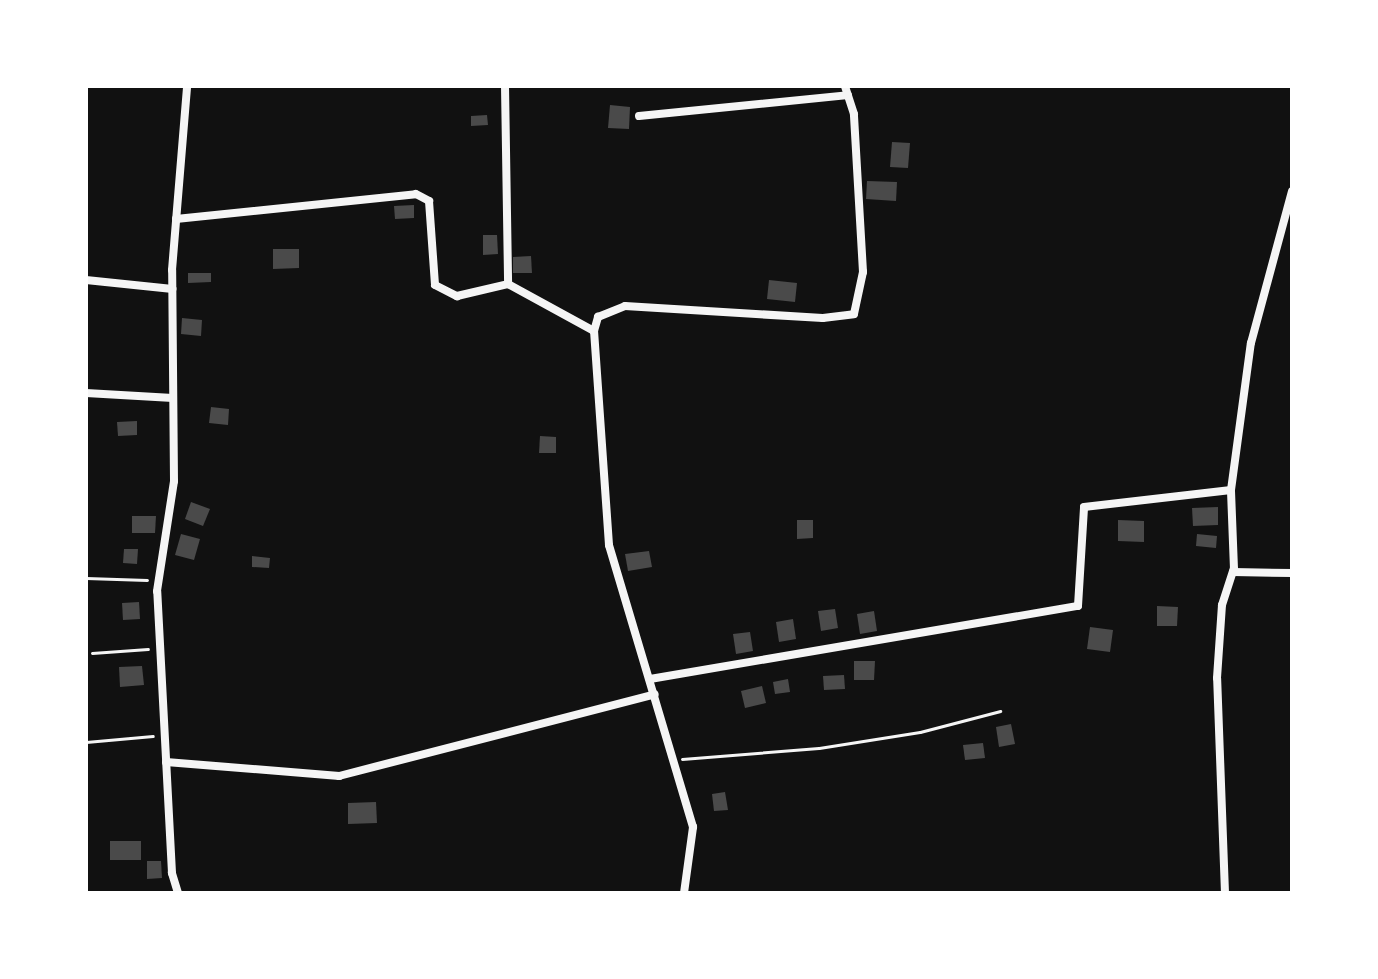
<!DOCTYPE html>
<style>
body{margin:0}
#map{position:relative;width:1378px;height:979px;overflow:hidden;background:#111;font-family:Barlow,sans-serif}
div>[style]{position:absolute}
.building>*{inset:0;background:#4a4a4a}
.path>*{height:3px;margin:-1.5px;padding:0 1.5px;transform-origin:1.5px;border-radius:1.5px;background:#f5f5f5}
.minor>*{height:8px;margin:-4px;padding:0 4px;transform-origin:4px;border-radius:4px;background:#f5f5f5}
span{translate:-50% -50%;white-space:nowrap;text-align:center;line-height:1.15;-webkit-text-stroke:6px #fff;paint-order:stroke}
.frame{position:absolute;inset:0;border:88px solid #fff;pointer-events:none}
</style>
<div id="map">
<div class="building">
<i style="clip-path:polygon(610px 105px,630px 107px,629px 129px,608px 128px)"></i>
<i style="clip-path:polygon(487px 115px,488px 125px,471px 126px,471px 116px)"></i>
<i style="clip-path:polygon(892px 142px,910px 143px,908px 168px,890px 167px)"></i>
<i style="clip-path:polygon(867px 181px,897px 182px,896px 201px,866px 199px)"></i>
<i style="clip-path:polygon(414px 205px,414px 218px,395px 219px,394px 206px)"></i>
<i style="clip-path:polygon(483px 235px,497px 235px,498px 254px,483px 255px)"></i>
<i style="clip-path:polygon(273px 249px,299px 249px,299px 268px,273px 269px)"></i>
<i style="clip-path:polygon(531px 256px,532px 273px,513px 273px,513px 257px)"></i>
<i style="clip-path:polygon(188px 273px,211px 273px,211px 282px,188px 283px)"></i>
<i style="clip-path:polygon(769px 280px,797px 283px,795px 302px,767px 299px)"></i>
<i style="clip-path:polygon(182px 318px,202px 320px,201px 336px,181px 334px)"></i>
<i style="clip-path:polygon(211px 407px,229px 409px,228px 425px,209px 423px)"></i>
<i style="clip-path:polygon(137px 421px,137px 435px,118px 436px,117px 422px)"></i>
<i style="clip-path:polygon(540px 436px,556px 437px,556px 453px,539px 453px)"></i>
<i style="clip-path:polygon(191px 502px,210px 509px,203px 526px,185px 519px)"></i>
<i style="clip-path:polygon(1218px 507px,1218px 525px,1193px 526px,1192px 508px)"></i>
<i style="clip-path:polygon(132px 516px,156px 516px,155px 533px,132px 533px)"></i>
<i style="clip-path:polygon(797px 520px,813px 520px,813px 538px,797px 539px)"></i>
<i style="clip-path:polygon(1118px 520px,1144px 521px,1144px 542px,1118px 541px)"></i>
<i style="clip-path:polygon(181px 534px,200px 539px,194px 560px,175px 555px)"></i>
<i style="clip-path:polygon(1197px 534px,1217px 536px,1216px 548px,1196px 546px)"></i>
<i style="clip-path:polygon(124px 549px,138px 549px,137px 564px,123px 563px)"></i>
<i style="clip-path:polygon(649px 551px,652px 567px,628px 571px,625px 554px)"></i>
<i style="clip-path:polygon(252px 556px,270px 558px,269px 568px,252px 567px)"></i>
<i style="clip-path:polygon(139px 602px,140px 619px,123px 620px,122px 603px)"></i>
<i style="clip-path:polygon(1157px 606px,1178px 607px,1177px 626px,1157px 626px)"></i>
<i style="clip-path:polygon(835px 609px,838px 628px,821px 631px,818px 611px)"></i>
<i style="clip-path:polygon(874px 611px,877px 631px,860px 634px,857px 614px)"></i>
<i style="clip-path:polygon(793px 619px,796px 639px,779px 642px,776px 622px)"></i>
<i style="clip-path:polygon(1090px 627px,1113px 630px,1110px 652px,1087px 649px)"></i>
<i style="clip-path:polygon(750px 632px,753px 651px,736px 654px,733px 634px)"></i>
<i style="clip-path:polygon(854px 661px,875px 661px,874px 680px,854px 680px)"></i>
<i style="clip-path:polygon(142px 666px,144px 685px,120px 687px,119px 667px)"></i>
<i style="clip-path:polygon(844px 675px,845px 689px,824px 690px,823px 676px)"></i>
<i style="clip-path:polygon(788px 679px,790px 692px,775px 694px,773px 682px)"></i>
<i style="clip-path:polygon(762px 686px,766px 703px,745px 708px,741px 691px)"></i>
<i style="clip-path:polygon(1011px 724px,1015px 744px,999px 747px,996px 727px)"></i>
<i style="clip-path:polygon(983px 743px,985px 758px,965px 760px,963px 745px)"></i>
<i style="clip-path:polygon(725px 792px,728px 810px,714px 811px,712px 794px)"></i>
<i style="clip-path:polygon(376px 802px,377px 823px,348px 824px,348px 803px)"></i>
<i style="clip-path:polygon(110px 841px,141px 841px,141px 860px,110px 860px)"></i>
<i style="clip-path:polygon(147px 861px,161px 861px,162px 878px,147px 879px)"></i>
</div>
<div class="path">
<i style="left:86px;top:578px;width:61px;rotate:1.9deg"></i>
<i style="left:92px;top:653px;width:56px;rotate:-4.1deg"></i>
<i style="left:86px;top:742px;width:67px;rotate:-5.1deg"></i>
<i style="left:682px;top:759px;width:137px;rotate:-4.6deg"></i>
<i style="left:819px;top:748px;width:102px;rotate:-9deg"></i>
<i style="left:920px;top:732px;width:83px;rotate:-14.7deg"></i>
</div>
<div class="minor">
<i style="left:505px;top:86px;width:198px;rotate:89.1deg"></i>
<i style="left:639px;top:116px;width:210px;rotate:-5.7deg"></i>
<i style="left:176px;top:219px;width:241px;rotate:-5.9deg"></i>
<i style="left:416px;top:194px;width:15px;rotate:28deg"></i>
<i style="left:429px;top:201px;width:84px;rotate:85.9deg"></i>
<i style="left:435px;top:285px;width:25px;rotate:27deg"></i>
<i style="left:457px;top:296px;width:52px;rotate:-13.2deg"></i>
<i style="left:508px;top:284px;width:98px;rotate:28.7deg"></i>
<i style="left:86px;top:280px;width:87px;rotate:5.9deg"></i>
<i style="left:86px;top:393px;width:87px;rotate:3.3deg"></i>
<i style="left:1233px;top:572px;width:59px;rotate:1deg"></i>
<i style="left:650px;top:679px;width:434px;rotate:-9.7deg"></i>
<i style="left:1078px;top:606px;width:99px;rotate:-86.5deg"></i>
<i style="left:1084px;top:507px;width:148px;rotate:-6.6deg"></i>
<i style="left:166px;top:762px;width:174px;rotate:4.6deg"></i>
<i style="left:339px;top:776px;width:326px;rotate:-14.5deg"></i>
<i style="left:178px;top:893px;width:21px;rotate:-107deg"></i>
<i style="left:172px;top:873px;width:282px;rotate:-93deg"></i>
<i style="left:157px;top:591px;width:111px;rotate:-81.2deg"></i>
<i style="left:174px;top:481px;width:211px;rotate:-90.5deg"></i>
<i style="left:172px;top:270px;width:185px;rotate:-85.3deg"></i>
<i style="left:684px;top:893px;width:67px;rotate:-82.2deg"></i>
<i style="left:693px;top:827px;width:294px;rotate:-106.6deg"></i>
<i style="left:609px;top:545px;width:215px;rotate:-94deg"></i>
<i style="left:594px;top:331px;width:15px;rotate:-74deg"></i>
<i style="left:598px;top:317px;width:29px;rotate:-22deg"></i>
<i style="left:625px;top:306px;width:198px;rotate:3.5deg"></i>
<i style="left:823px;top:318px;width:31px;rotate:-7deg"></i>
<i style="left:854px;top:314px;width:43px;rotate:-77.9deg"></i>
<i style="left:863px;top:272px;width:158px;rotate:-93.3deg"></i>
<i style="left:854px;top:114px;width:29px;rotate:-108deg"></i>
<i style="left:1225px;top:893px;width:215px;rotate:-92.1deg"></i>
<i style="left:1217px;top:678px;width:73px;rotate:-86.1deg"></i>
<i style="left:1222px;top:605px;width:38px;rotate:-72deg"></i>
<i style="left:1234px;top:569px;width:79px;rotate:-92.2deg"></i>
<i style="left:1231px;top:490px;width:148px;rotate:-82.3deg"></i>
<i style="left:1251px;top:343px;width:157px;rotate:-74.9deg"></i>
</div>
<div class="frame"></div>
</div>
